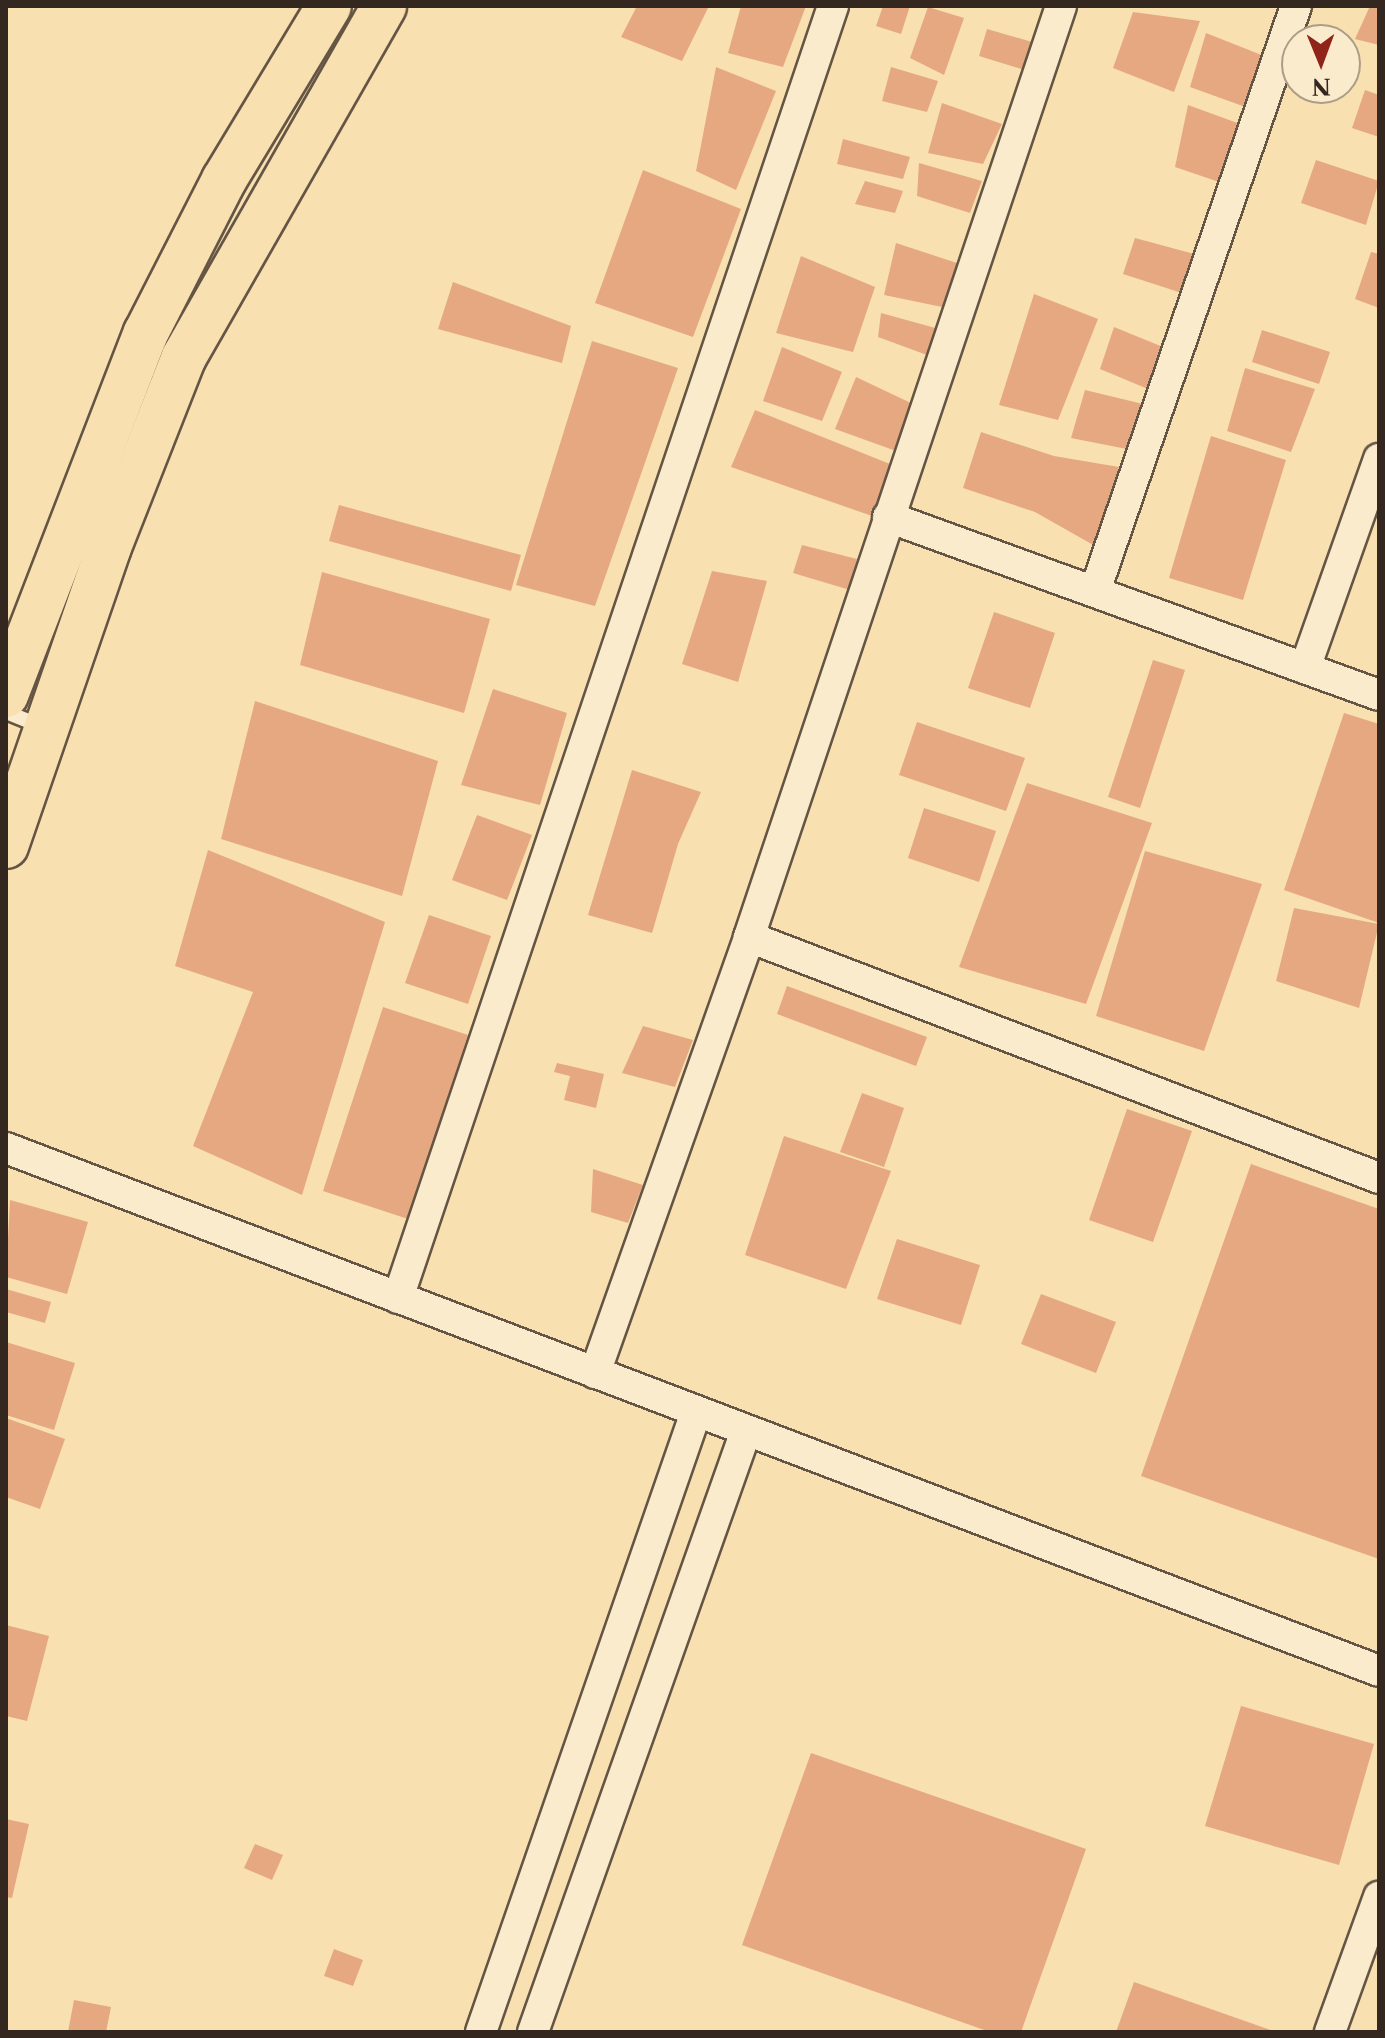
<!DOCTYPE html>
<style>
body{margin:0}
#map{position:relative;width:1385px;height:2038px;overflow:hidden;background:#f8e0b0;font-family:"Libre Caslon Text",serif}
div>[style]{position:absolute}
.building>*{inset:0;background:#e6a881}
.roads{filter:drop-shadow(2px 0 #655544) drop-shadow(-2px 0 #655544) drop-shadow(0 2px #655544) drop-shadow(0 -2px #655544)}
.service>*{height:14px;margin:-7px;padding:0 7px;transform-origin:7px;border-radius:7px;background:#faebcc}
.minor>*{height:30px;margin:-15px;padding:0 15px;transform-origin:15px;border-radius:15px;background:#faebcc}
.primary>*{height:44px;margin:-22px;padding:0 22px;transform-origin:22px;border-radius:22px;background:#f8e0b0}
span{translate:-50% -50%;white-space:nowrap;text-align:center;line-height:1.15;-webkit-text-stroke:6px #faebcc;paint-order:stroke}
.frame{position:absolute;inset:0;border:8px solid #342720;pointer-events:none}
.north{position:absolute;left:1281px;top:24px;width:80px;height:80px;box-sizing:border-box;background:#faebcc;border:2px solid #ab9d87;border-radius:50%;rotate:179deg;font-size:22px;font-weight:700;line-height:32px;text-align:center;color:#342720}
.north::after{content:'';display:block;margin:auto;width:28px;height:36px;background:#8f2418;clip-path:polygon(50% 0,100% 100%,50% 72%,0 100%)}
</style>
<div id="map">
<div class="building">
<i style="clip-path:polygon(637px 6px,709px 6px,682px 61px,621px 37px)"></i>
<i style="clip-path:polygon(741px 6px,806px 6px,783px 67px,728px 53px)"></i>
<i style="clip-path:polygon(883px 6px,910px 6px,901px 34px,876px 26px)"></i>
<i style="clip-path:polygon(1370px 6px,1379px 9px,1379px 45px,1355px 39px)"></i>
<i style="clip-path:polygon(928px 7px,964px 18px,944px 75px,910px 58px)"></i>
<i style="clip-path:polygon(1133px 12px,1200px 21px,1174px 92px,1113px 68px)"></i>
<i style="clip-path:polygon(987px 29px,1039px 44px,1028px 71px,979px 56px)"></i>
<i style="clip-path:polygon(1206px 33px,1264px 56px,1251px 109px,1190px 87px)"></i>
<i style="clip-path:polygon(716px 67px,776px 91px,736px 190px,696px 171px)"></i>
<i style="clip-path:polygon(891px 67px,938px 81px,927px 112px,882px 101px)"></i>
<i style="clip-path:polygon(1365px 90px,1379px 95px,1379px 137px,1352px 128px)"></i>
<i style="clip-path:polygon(942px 103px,1002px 124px,983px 164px,928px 153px)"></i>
<i style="clip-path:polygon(1188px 105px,1243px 125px,1222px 183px,1175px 167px)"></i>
<i style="clip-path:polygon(843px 139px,910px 157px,903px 179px,837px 164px)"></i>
<i style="clip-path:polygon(1316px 160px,1379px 181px,1366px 225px,1301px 203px)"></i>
<i style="clip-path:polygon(919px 163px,982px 181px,970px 213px,917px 196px)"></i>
<i style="clip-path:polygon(643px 170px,741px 209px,693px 337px,595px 303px)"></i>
<i style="clip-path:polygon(865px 181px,903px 191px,895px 213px,855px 204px)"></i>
<i style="clip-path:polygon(1135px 238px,1209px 258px,1188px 295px,1123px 274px)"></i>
<i style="clip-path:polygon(896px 243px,963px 265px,947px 308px,884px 295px)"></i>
<i style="clip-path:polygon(1371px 252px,1379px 254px,1379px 308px,1355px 299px)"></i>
<i style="clip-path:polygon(801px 256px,875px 287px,853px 352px,776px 333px)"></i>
<i style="clip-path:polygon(453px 282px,571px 326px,562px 363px,438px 329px)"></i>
<i style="clip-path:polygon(1034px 294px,1098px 319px,1058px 420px,999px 405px)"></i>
<i style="clip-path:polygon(881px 313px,939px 329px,927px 355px,878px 337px)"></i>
<i style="clip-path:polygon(1114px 327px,1163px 347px,1148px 389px,1100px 369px)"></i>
<i style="clip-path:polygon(1262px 330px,1330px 352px,1319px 384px,1252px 362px)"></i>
<i style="clip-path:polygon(592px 341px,678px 368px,595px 606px,516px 585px)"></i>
<i style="clip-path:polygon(782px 347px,842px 372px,822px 421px,763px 401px)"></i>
<i style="clip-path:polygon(1245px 368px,1315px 389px,1291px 452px,1227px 431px)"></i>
<i style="clip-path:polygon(856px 377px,913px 404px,896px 451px,835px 429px)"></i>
<i style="clip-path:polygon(1085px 390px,1143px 404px,1142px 452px,1071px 438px)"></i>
<i style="clip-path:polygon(755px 410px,890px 464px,875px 517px,731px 467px)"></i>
<i style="clip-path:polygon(981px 432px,1054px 456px,1119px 467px,1095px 546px,1035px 512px,963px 488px)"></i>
<i style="clip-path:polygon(1211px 436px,1286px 460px,1243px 600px,1169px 578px)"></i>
<i style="clip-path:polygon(339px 505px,521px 555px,511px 591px,329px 541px)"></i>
<i style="clip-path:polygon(802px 545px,857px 559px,850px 590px,793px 573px)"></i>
<i style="clip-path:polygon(712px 571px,767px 581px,738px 682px,682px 664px)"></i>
<i style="clip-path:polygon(322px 572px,490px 619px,464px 713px,300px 665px)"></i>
<i style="clip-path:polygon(994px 612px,1055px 633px,1030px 708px,968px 688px)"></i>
<i style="clip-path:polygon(1153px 660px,1185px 670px,1140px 808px,1108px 797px)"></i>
<i style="clip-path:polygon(493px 689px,567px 713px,540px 805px,461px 785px)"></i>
<i style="clip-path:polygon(255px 701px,438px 761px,402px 896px,221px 839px)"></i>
<i style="clip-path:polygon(1344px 713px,1379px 724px,1379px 923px,1284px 890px)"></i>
<i style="clip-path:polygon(917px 722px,1025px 758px,1006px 811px,899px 775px)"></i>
<i style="clip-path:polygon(632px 770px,701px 792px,678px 844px,652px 933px,588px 915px)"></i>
<i style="clip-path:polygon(1027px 783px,1152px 823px,1086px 1004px,959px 967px)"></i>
<i style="clip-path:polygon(924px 808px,996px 831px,979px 882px,908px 858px)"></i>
<i style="clip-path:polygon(477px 815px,532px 835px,507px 900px,452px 880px)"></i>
<i style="clip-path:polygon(208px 850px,385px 922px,302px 1195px,193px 1146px,253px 992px,175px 966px)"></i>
<i style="clip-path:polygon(1145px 851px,1262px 884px,1204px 1051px,1096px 1016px)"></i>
<i style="clip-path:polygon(1294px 908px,1379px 924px,1359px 1008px,1276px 981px)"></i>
<i style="clip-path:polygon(429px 915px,491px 936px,468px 1004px,405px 983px)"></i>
<i style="clip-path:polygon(787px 986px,927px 1037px,916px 1066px,777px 1014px)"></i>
<i style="clip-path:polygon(383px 1007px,468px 1035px,408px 1219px,323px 1191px)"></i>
<i style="clip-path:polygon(643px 1026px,693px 1040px,675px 1087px,622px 1073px)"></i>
<i style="clip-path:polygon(557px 1063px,604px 1074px,596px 1108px,564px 1100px,570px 1076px,554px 1072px)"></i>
<i style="clip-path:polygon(862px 1093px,904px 1108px,884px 1167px,840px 1152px)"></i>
<i style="clip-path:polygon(1127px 1109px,1192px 1131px,1153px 1242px,1089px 1220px)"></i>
<i style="clip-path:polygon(784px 1136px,891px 1171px,846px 1289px,745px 1255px)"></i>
<i style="clip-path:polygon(1251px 1164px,1379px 1209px,1379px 1559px,1141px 1476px)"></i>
<i style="clip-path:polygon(593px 1169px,643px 1185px,628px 1223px,591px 1212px)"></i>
<i style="clip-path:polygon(10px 1200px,88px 1222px,67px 1294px,6px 1277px)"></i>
<i style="clip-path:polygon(897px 1239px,980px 1265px,961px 1325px,877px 1299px)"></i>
<i style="clip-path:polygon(6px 1289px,51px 1302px,45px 1323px,6px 1312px)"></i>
<i style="clip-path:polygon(1041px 1294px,1116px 1322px,1096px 1373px,1021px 1344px)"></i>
<i style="clip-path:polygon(6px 1342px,75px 1363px,54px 1430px,6px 1415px)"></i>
<i style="clip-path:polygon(6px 1418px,65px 1439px,40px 1509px,6px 1497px)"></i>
<i style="clip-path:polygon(6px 1625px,49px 1636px,27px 1721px,6px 1716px)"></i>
<i style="clip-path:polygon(1241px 1706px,1374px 1744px,1339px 1865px,1205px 1826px)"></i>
<i style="clip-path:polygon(811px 1753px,1086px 1849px,1021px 2032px,990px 2032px,742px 1945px)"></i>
<i style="clip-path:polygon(6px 1819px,29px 1824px,12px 1898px,6px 1897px)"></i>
<i style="clip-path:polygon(255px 1844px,283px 1855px,272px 1880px,244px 1868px)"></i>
<i style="clip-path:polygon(334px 1949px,363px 1960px,353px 1986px,324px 1976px)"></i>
<i style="clip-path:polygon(1134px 1982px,1276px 2032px,1116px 2032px)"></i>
<i style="clip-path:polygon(74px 2000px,111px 2007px,106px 2032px,68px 2032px)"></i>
</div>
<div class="roads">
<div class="service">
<i style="left:6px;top:712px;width:38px;rotate:22deg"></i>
</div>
<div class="minor">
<i style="left:888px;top:517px;width:522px;rotate:19.93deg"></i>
<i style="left:1095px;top:591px;width:619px;rotate:-71.04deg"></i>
<i style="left:1305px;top:668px;width:222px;rotate:-70.5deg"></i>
<i style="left:749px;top:937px;width:675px;rotate:20.93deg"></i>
<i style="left:6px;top:1148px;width:1469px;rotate:20.85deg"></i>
<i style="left:398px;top:1298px;width:1363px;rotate:-71.39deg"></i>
<i style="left:595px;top:1373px;width:462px;rotate:-70.5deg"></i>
<i style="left:749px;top:937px;width:982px;rotate:-71.47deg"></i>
<i style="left:481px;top:2032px;width:656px;rotate:-70.87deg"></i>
<i style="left:533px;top:2032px;width:638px;rotate:-70.49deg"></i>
<i style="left:1330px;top:2032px;width:144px;rotate:-70.1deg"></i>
</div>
<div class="primary">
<i style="left:6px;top:695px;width:388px;rotate:-68.9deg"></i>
<i style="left:146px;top:333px;width:172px;rotate:-63deg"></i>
<i style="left:224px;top:180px;width:203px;rotate:-58.9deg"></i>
<i style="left:6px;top:846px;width:316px;rotate:-71deg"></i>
<i style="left:109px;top:547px;width:204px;rotate:-68.5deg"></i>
<i style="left:184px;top:357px;width:404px;rotate:-60.3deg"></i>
</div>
</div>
<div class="frame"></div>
<div class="north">N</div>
</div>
